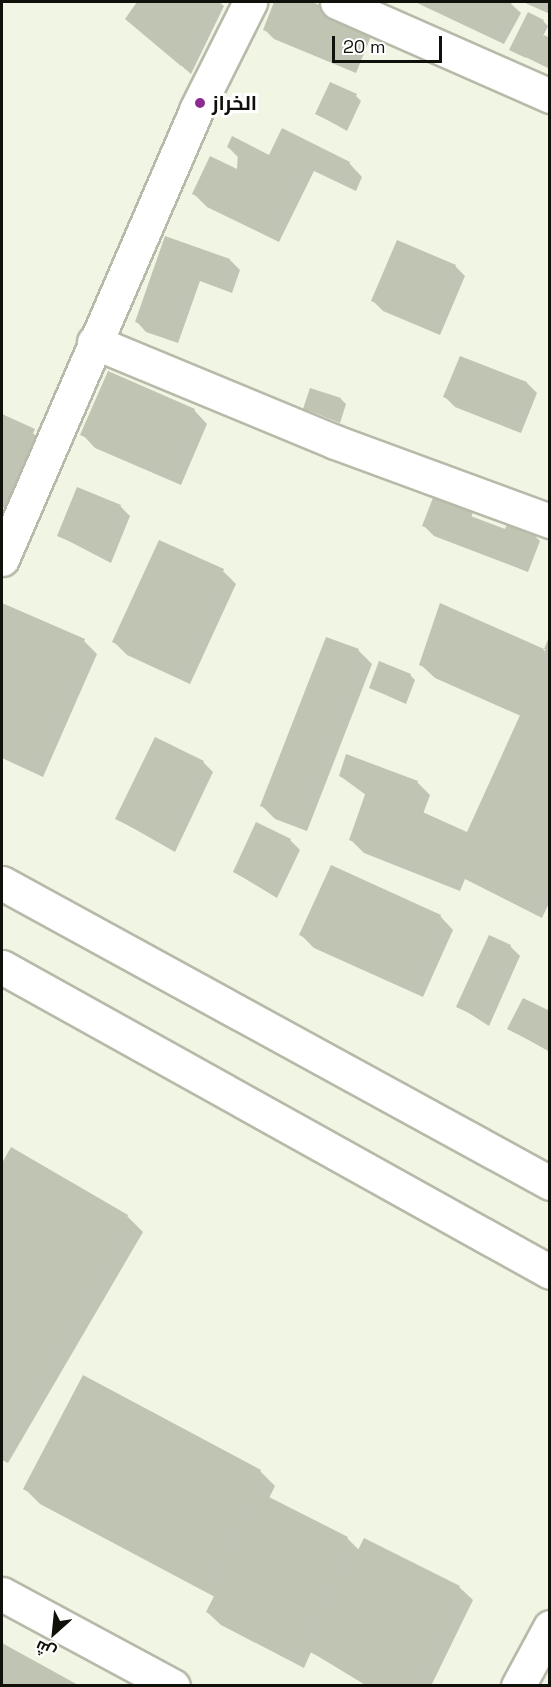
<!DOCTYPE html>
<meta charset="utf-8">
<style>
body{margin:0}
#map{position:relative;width:551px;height:1687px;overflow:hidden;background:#f1f5e3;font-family:"Space Grotesk",Cairo,sans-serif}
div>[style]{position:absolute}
.shadow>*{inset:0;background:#0003}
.building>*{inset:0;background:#c0c4b2}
.roads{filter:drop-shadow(2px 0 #b7baa9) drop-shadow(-2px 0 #b7baa9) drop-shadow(0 2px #b7baa9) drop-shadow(0 -2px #b7baa9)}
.minor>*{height:33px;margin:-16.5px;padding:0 16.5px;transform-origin:16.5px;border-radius:16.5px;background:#fff}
.secondary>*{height:33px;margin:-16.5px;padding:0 16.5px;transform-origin:16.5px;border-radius:16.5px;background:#fff}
.primary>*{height:33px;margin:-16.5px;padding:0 16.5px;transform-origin:16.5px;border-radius:16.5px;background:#fff}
.dots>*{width:16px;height:16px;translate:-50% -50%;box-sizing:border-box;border:3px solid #fff;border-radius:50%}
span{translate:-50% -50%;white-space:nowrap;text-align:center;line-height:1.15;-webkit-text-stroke:6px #fff;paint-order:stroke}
.poi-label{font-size:20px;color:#10110b;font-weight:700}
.left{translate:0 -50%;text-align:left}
.frame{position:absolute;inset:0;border:3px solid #10110b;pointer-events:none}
.north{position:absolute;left:24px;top:1603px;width:60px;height:60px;-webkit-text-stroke:4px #fff;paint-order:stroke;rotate:207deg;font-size:16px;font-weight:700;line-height:24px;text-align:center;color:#10110b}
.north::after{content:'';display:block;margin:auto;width:21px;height:27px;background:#10110b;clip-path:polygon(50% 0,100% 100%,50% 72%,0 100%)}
.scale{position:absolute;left:332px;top:36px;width:110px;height:27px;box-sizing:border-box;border:3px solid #10110b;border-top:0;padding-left:8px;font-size:18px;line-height:21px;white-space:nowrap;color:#10110b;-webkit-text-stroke:4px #fff;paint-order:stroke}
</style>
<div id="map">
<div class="shadow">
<i style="clip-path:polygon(139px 2px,219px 2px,224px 6px,191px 74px,127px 19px)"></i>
<i style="clip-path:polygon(276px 2px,308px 2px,362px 24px,372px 34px,356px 73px,274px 39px,264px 29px)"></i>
<i style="clip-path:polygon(415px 2px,509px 2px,521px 13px,504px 44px)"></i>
<i style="clip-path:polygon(523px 2px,550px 2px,550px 14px)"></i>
<i style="clip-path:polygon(543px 21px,548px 26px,543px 36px,550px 39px,550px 69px,511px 50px)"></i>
<i style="clip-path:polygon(356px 96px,361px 101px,347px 131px,317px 114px)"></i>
<i style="clip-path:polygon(283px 130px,349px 163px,362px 177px,356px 191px,314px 171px,279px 242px,207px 207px,194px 194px,239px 171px,239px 158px,228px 147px,270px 157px)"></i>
<i style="clip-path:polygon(166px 238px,230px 260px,240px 270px,232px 293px,200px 281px,178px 343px,146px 332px,137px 322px)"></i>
<i style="clip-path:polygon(455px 266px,465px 276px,440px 335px,383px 311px,373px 301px)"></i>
<i style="clip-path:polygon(460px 357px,527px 383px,537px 393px,521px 433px,455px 407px,445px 397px)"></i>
<i style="clip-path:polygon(341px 399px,346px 404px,340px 423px,305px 409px)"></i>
<i style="clip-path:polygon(194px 410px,207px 424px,181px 485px,95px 448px,82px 434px)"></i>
<i style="clip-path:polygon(2px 416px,44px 440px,12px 512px,2px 507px)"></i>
<i style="clip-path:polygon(464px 502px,473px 512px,471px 518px,506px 531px,530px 531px,540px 541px,528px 572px,434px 536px,424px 526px)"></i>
<i style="clip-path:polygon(120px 506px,130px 516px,111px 563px,59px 536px)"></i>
<i style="clip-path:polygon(223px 571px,236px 584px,190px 684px,127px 655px,114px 642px)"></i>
<i style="clip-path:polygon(2px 605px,84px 641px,97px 654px,43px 777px,2px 758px)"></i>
<i style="clip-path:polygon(441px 605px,545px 651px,550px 639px,550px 901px,542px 918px,465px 879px,460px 891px,364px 853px,351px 840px,366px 795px,340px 776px,417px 782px,430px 795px,423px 814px,468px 835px,521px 716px,435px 678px,421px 665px)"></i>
<i style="clip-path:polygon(327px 639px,359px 651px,372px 664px,307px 831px,275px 819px,262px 806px)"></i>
<i style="clip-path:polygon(410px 675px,415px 680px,406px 704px,370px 688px)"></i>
<i style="clip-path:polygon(203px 762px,213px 772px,175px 852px,117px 819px)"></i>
<i style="clip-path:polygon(290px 840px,300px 850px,277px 898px,234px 872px)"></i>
<i style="clip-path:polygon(440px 916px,453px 930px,423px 997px,314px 948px,301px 935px)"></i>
<i style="clip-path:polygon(510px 946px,520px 956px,489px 1026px,458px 1006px)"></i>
<i style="clip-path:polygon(550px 1013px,550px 1052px,509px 1029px)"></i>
<i style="clip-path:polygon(11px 1149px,127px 1216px,143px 1232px,8px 1463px,2px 1460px,2px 1166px)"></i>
<i style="clip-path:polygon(260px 1471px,275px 1486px,269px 1498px,347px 1538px,359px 1550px,459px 1587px,473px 1600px,431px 1686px,367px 1686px,311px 1652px,304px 1668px,221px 1625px,207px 1612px,215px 1597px,40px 1504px,24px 1488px)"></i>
<i style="clip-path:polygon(2px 1645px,76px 1686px,2px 1686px)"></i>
</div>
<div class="building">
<i style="clip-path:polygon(137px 2px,212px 2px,181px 66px,125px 19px)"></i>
<i style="clip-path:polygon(274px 2px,312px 2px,363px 22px,346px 64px,263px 30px)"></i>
<i style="clip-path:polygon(420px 2px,512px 2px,494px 35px)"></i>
<i style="clip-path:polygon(536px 2px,550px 2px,550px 7px)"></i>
<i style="clip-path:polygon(528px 12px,544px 20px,526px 58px,509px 50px)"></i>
<i style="clip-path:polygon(544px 35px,550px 38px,550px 67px,532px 58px)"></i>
<i style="clip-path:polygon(330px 82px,357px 94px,342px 127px,315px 114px)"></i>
<i style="clip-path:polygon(282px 128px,350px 162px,342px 179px,300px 158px,265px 230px,192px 194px,210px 156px,237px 169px,238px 153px,227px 147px,232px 136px,269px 155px)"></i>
<i style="clip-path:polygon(165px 236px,230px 259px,222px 284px,190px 272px,168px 334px,135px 322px)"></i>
<i style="clip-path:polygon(397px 240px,456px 265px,430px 326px,371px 301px)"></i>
<i style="clip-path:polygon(460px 356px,527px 382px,511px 424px,443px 397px)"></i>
<i style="clip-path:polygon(108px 371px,195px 409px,168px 472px,80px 435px)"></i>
<i style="clip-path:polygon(310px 388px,341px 398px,335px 419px,303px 409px)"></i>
<i style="clip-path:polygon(2px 414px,35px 429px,2px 504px)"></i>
<i style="clip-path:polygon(77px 487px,121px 505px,101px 554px,57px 536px)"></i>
<i style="clip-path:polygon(436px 490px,464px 500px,460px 512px,505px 529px,508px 522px,531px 530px,518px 563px,422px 526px)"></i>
<i style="clip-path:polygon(159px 540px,224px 569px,177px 671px,112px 642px)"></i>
<i style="clip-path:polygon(2px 603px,85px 639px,30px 764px,2px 752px)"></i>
<i style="clip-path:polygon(440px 603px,544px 649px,517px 708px,419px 665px)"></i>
<i style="clip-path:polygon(550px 635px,550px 651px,544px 649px)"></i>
<i style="clip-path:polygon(326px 637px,359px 649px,293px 819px,260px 806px)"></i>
<i style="clip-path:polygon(546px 658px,550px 894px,533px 887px,526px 903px,451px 867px,446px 878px,349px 840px,367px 789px,339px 776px,346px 754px,418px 781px,407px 805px,467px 832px)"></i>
<i style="clip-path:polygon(379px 661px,411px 674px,401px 700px,369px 688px)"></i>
<i style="clip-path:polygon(155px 737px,204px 761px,165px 843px,115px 819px)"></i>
<i style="clip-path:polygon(256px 822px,291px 839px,267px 889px,233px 872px)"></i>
<i style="clip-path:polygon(331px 865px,441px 915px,409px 985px,299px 935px)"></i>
<i style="clip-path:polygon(489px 935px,511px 945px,478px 1017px,456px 1007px)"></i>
<i style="clip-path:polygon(523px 998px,550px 1011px,545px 1048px,507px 1029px)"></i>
<i style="clip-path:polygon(11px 1147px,128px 1215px,2px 1432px,2px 1163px)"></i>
<i style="clip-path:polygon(83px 1375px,261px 1470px,200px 1583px,23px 1489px)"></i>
<i style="clip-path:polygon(265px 1495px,348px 1537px,290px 1655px,206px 1612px)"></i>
<i style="clip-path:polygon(364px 1538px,460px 1586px,411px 1686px,378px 1686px,308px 1651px)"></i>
<i style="clip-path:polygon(2px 1643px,80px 1686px,2px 1686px)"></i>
</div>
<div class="roads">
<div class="minor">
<i style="left:337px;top:2px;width:233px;rotate:23.8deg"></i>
<i style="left:94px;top:342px;width:261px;rotate:22.5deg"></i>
<i style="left:335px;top:442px;width:229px;rotate:20.2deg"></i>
<i style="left:2px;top:559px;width:489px;rotate:-66.6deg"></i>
<i style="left:196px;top:110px;width:121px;rotate:-63.4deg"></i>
<i style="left:2px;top:1594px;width:194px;rotate:28.3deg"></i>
</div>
<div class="secondary">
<i style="left:518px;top:1686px;width:67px;rotate:-61.5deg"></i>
</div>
<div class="primary">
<i style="left:2px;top:883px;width:625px;rotate:28.7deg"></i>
<i style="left:2px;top:967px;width:627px;rotate:29.1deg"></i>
</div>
</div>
<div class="dots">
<i style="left:200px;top:103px;background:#8e2b92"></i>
</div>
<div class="poi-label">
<span class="left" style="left:212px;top:103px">الخراز</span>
</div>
<div class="frame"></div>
<div class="north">ش</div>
<div class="scale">20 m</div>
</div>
